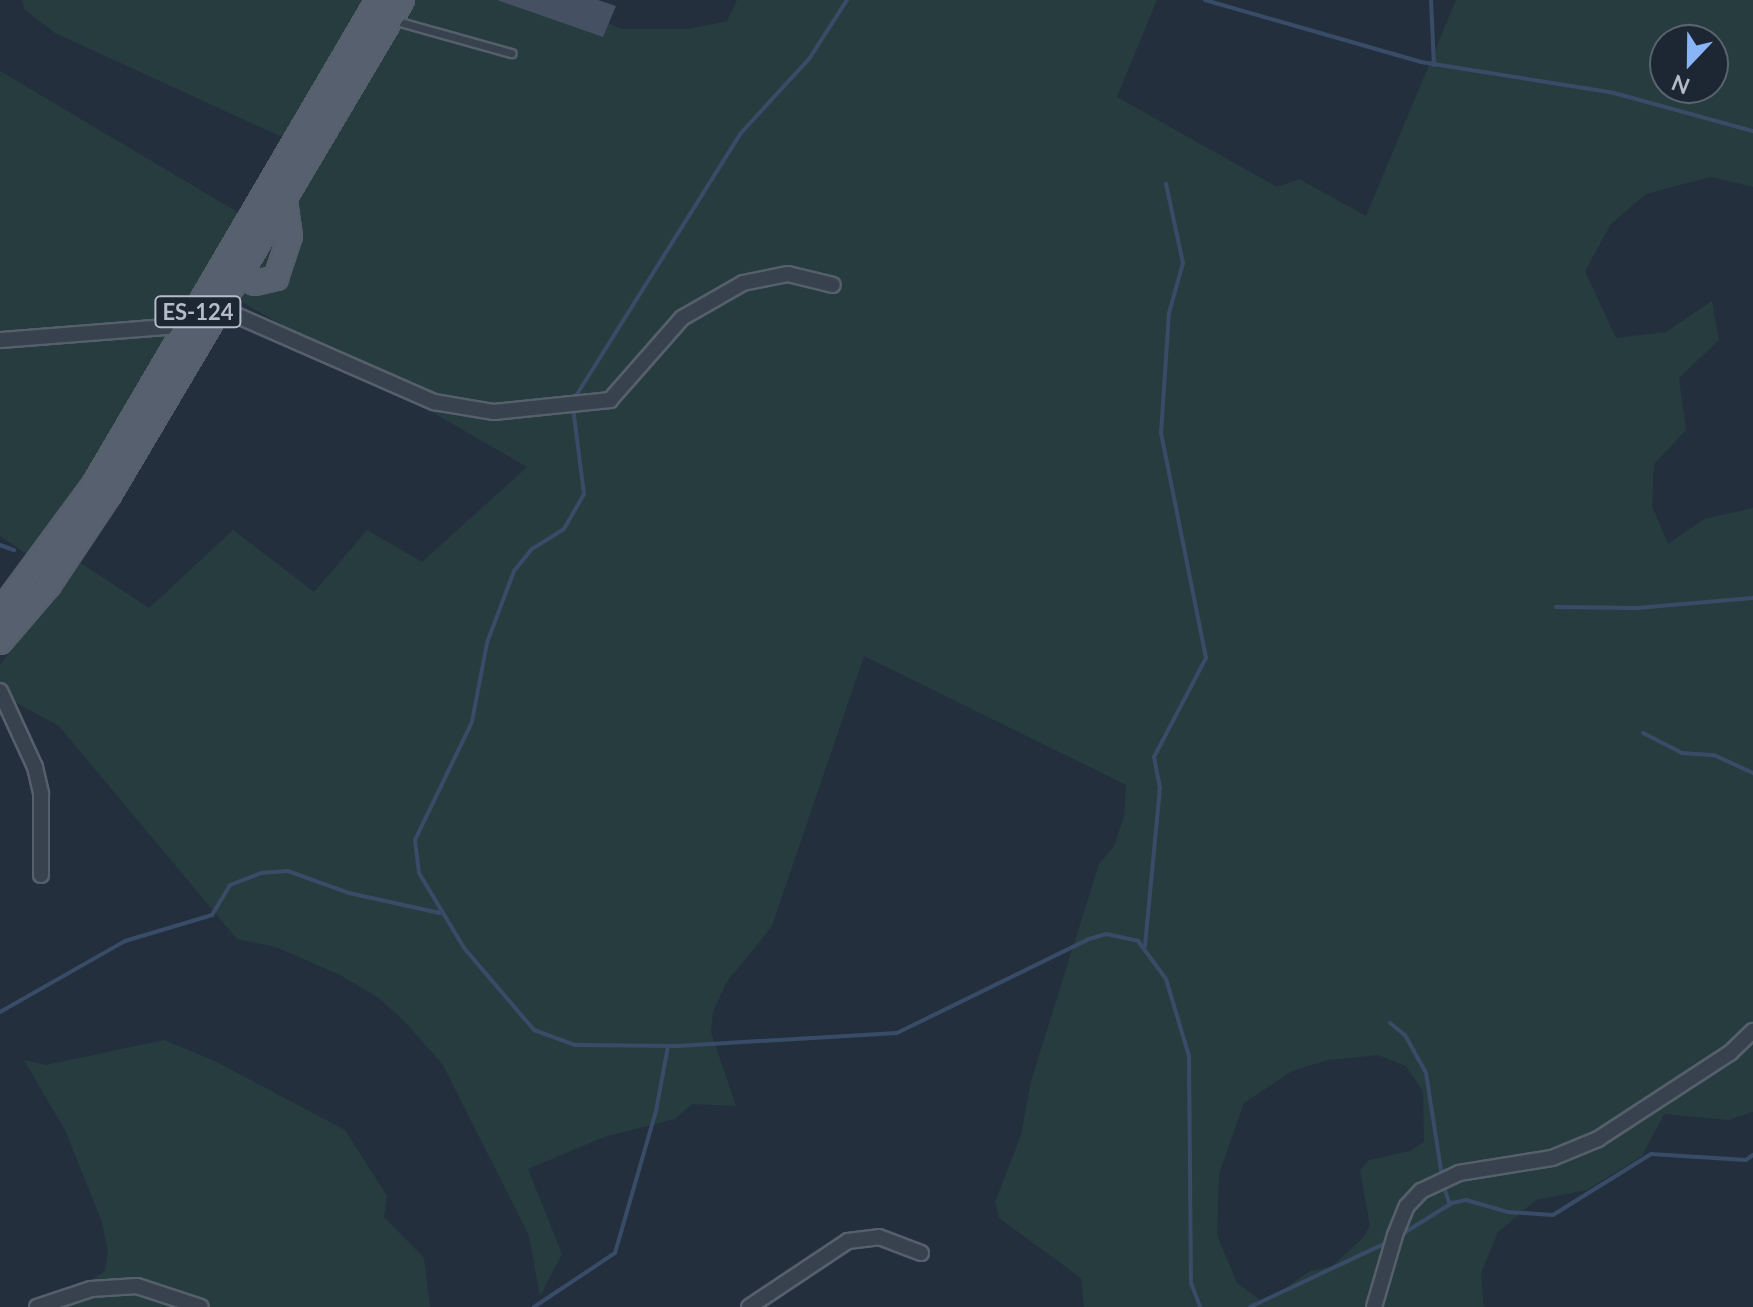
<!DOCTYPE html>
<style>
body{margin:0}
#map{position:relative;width:1753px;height:1307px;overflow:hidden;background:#242f3e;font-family:Lato,sans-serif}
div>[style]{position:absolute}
.green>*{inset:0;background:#263c3f}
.stream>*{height:4px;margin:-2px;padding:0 2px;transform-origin:2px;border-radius:2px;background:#394c67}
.building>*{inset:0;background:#455162}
.roads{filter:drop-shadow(2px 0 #565f6c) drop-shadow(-2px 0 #565f6c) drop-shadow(0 2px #565f6c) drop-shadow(0 -2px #565f6c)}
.lane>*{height:7px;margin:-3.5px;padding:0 3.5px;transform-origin:3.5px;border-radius:3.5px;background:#38414e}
.street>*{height:14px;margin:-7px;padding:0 7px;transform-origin:7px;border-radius:7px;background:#38414e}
.primary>*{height:22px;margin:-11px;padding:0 11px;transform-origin:11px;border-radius:11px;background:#56606e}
span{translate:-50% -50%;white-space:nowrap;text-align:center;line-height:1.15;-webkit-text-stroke:6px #1d2633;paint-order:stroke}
.shield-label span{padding:2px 6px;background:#1d2633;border:2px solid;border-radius:6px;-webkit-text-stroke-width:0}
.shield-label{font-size:22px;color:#b4bcc9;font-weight:700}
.north{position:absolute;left:1649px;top:24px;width:80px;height:80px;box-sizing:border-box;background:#1d2633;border:2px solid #59626f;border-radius:50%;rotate:202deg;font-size:22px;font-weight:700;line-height:32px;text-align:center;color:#b4bcc9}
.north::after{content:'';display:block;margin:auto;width:28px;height:36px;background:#8ab4f8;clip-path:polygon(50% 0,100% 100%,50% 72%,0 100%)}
</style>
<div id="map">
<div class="green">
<i style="clip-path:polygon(22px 0,385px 0,297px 144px,55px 33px,25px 10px)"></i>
<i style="clip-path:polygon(evenodd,417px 0,556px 0,621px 29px,688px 29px,727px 21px,737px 0,1157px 0,1117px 97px,1277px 187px,1299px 179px,1366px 216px,1456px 0,1753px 0,1753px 187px,1710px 177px,1646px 194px,1611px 224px,1585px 271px,1616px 338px,1666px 332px,1712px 301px,1719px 340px,1679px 378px,1686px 430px,1654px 464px,1652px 506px,1668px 544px,1704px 519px,1753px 508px,1753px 1112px,1728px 1120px,1664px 1114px,1642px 1156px,1587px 1190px,1536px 1200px,1498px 1232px,1481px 1273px,1484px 1307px,1084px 1307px,1081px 1278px,999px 1218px,995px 1202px,1021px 1135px,1031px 1081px,1099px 864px,1114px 846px,1124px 817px,1126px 785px,864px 656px,772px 926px,726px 983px,713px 1012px,711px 1032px,736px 1106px,692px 1104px,675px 1119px,604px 1137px,528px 1169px,562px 1254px,540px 1296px,529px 1236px,443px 1065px,405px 1022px,379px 998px,340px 975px,276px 947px,237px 939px,59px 726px,0 694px,0 665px,76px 560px,149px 608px,233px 530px,314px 592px,367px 530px,422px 562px,527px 467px,237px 299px,417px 0,1665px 40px,1713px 40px,1713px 88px,1665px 88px,1665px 40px,417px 0,1378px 1055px,1406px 1066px,1423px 1092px,1424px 1142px,1410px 1151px,1369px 1160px,1360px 1170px,1370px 1226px,1362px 1239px,1332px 1266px,1310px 1271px,1264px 1303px,1237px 1283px,1217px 1235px,1219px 1174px,1244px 1103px,1292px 1071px,1328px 1060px,1378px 1055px)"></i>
<i style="clip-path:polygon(0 71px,251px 220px,41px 564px,0 536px)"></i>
<i style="clip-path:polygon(164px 1040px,215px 1061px,345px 1130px,387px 1196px,384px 1217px,424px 1258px,430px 1307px,53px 1307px,105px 1271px,108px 1252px,102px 1222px,65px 1130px,24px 1060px,46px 1065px)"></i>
</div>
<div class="stream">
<i style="left:1205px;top:0;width:225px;rotate:16deg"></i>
<i style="left:1421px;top:62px;width:195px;rotate:9.1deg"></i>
<i style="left:1614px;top:93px;width:144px;rotate:15.3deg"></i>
<i style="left:1431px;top:0;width:65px;rotate:87.4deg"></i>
<i style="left:574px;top:399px;width:313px;rotate:-57.9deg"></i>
<i style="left:740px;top:134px;width:102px;rotate:-47.4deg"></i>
<i style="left:809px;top:59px;width:70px;rotate:-57.2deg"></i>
<i style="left:573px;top:408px;width:87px;rotate:82.7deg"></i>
<i style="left:584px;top:494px;width:40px;rotate:119.7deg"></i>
<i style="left:564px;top:529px;width:39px;rotate:148deg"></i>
<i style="left:531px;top:550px;width:27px;rotate:129deg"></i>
<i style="left:514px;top:571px;width:77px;rotate:110.6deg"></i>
<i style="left:487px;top:643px;width:80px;rotate:100.8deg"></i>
<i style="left:472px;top:722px;width:131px;rotate:115.8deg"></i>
<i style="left:415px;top:840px;width:33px;rotate:83deg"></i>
<i style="left:419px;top:873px;width:87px;rotate:59deg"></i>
<i style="left:464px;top:948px;width:108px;rotate:49.5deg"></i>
<i style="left:534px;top:1030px;width:44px;rotate:20.1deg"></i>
<i style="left:575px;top:1045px;width:102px;rotate:0.6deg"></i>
<i style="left:677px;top:1046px;width:220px;rotate:-3.4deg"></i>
<i style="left:897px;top:1033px;width:214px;rotate:-26.1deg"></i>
<i style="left:1089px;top:939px;width:18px;rotate:-16deg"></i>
<i style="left:1106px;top:934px;width:33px;rotate:12deg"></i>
<i style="left:1138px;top:941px;width:47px;rotate:53.6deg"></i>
<i style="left:1166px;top:979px;width:80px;rotate:73.4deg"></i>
<i style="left:1189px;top:1056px;width:227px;rotate:89.5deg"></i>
<i style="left:1191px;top:1283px;width:26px;rotate:69deg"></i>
<i style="left:0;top:545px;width:15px;rotate:20deg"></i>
<i style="left:1556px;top:607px;width:81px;rotate:0.7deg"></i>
<i style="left:1637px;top:608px;width:116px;rotate:-4.9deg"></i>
<i style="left:1643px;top:733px;width:44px;rotate:27.1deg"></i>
<i style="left:1682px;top:753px;width:32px;rotate:4deg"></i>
<i style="left:1714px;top:755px;width:43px;rotate:24.8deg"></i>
<i style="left:1145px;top:946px;width:159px;rotate:-84.6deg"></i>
<i style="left:1160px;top:788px;width:32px;rotate:-101deg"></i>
<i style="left:1154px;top:757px;width:112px;rotate:-62.3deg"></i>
<i style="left:1206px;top:658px;width:229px;rotate:-101.3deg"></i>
<i style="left:1161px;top:433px;width:120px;rotate:-86.2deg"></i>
<i style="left:1169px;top:313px;width:52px;rotate:-74.4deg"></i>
<i style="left:1183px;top:263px;width:81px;rotate:-102.1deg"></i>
<i style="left:0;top:1012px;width:144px;rotate:-29.6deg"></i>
<i style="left:125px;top:941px;width:91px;rotate:-16.6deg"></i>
<i style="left:212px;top:915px;width:35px;rotate:-59deg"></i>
<i style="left:230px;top:885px;width:33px;rotate:-21deg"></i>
<i style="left:261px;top:873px;width:27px;rotate:-4deg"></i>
<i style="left:288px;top:871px;width:65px;rotate:19.8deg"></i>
<i style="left:349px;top:893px;width:93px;rotate:12.4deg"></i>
<i style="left:1390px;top:1023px;width:19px;rotate:39deg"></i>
<i style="left:1405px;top:1035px;width:43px;rotate:61.1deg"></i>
<i style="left:1426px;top:1073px;width:104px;rotate:81.2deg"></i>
<i style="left:1443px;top:1184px;width:22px;rotate:72deg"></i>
<i style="left:1399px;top:1236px;width:62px;rotate:-31.9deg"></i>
<i style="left:1452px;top:1203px;width:14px;rotate:-12deg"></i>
<i style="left:1466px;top:1200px;width:44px;rotate:15.9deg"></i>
<i style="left:1508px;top:1212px;width:45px;rotate:3.8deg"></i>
<i style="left:1553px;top:1215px;width:115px;rotate:-31.9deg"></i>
<i style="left:1651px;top:1154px;width:95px;rotate:3.6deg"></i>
<i style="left:1746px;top:1160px;width:9px;rotate:-36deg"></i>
<i style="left:534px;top:1307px;width:97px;rotate:-33.7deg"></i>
<i style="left:615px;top:1253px;width:148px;rotate:-73.9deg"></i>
<i style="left:656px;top:1111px;width:66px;rotate:-79.5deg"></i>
<i style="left:1250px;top:1307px;width:153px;rotate:-25.2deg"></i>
</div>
<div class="building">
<i style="clip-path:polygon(497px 0,598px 0,616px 6px,603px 37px)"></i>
</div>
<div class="roads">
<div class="lane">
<i style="left:393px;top:20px;width:123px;rotate:15.6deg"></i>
</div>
<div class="street">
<i style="left:222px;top:309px;width:232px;rotate:23.7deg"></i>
<i style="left:434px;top:402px;width:61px;rotate:9.5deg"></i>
<i style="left:494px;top:412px;width:117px;rotate:-5.9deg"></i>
<i style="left:610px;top:400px;width:109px;rotate:-48.7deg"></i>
<i style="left:682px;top:318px;width:70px;rotate:-29.8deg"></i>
<i style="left:743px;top:283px;width:46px;rotate:-11.3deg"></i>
<i style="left:788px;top:274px;width:46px;rotate:13.7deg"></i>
<i style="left:0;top:340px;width:191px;rotate:-4.5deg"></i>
<i style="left:0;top:691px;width:84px;rotate:65.3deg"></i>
<i style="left:35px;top:767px;width:28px;rotate:77deg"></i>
<i style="left:41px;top:794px;width:81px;rotate:90deg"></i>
<i style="left:37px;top:1307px;width:57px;rotate:-18.4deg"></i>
<i style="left:91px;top:1289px;width:46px;rotate:-3.7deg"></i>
<i style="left:137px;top:1286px;width:67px;rotate:18.2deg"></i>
<i style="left:749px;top:1307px;width:119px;rotate:-33.7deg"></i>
<i style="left:848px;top:1241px;width:31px;rotate:-7deg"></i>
<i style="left:879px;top:1237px;width:45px;rotate:20.9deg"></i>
<i style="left:1374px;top:1307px;width:75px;rotate:-73.7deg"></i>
<i style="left:1395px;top:1235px;width:31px;rotate:-68deg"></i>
<i style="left:1407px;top:1206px;width:21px;rotate:-47deg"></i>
<i style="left:1421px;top:1191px;width:42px;rotate:-25.3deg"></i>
<i style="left:1459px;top:1173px;width:94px;rotate:-9.2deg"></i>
<i style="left:1552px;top:1158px;width:50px;rotate:-22.4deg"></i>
<i style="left:1598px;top:1139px;width:158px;rotate:-33.1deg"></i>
<i style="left:1730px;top:1053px;width:32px;rotate:-44deg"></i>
</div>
<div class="primary">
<i style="left:232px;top:272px;width:25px;rotate:26deg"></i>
<i style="left:255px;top:283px;width:22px;rotate:-13deg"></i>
<i style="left:276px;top:278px;width:44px;rotate:-71.6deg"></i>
<i style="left:290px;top:236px;width:34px;rotate:-98deg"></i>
<i style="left:0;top:612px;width:160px;rotate:-53.6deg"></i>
<i style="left:95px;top:483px;width:560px;rotate:-59.63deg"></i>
<i style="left:0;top:642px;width:75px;rotate:-49.3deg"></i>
<i style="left:49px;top:585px;width:108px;rotate:-56.3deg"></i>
<i style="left:109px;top:495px;width:575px;rotate:-59.38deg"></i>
</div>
</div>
<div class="shield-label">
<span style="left:198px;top:312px">ES-124</span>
</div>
<div class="north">N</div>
</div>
